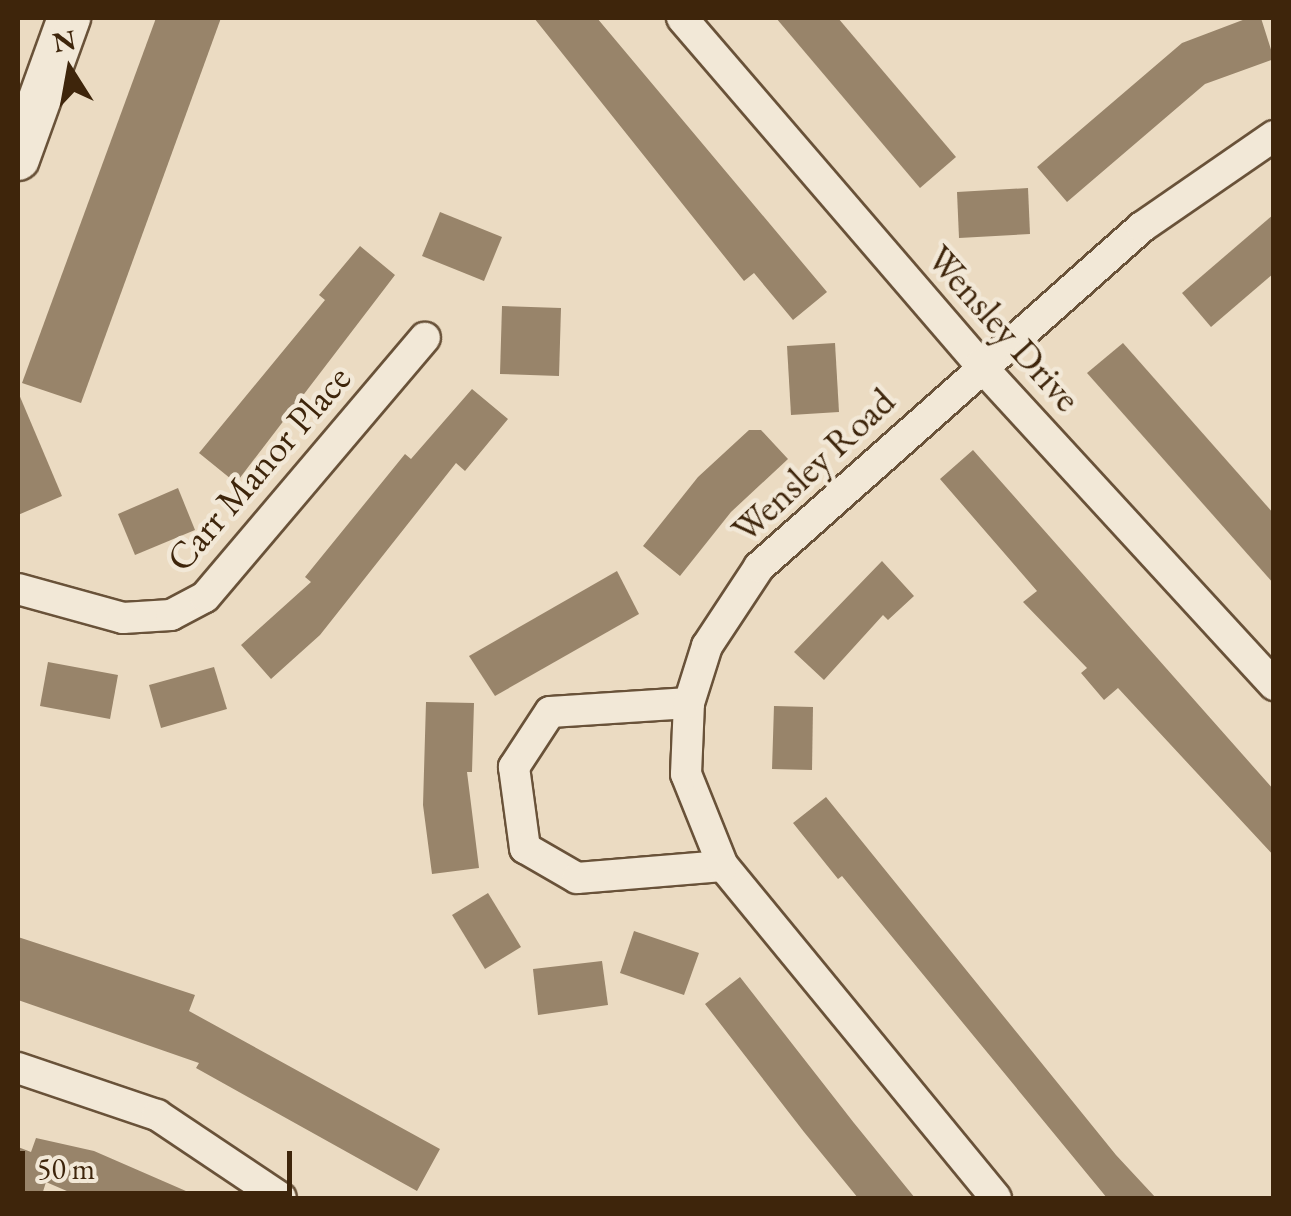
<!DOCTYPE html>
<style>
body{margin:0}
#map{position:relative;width:1291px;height:1216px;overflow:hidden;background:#ebdbc2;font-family:"EB Garamond",serif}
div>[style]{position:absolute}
.building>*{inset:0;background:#98846a}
.roads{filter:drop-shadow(2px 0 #695239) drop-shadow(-2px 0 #695239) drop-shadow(0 2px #695239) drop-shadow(0 -2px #695239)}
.street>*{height:30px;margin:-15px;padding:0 15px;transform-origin:15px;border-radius:15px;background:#f2e8d7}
.secondary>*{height:42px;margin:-21px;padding:0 21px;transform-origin:21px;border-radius:21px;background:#f2e8d7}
span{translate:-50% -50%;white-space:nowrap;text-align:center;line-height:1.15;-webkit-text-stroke:9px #f2e8d7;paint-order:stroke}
.street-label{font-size:38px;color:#3e250b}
.frame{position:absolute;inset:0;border:20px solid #3e250b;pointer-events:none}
.north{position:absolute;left:20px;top:20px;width:100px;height:100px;-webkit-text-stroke:8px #f2e8d7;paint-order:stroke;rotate:349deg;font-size:28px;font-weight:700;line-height:40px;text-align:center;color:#3e250b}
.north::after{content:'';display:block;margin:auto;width:35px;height:45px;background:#3e250b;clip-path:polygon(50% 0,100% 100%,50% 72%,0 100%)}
.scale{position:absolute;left:20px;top:1151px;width:272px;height:45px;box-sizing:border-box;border:5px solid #3e250b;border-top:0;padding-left:12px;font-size:30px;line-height:35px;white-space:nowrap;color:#3e250b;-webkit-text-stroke:8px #f2e8d7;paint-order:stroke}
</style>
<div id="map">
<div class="building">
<i style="clip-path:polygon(156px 18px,221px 18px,81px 403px,22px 383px)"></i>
<i style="clip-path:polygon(534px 18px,597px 18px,827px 292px,793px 320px,754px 273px,744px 281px)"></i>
<i style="clip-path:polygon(776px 18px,838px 18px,956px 157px,920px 188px)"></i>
<i style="clip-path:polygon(1248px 18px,1261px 18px,1274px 59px,1205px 84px,1067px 202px,1037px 167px,1182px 43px)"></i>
<i style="clip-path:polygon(1028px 188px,1030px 234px,959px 238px,957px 192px)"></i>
<i style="clip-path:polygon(440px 212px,502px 237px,484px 281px,422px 256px)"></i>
<i style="clip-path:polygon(1274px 214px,1274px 273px,1211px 327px,1182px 293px)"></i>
<i style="clip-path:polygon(360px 246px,395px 275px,236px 483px,199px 453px,325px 300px,319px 295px)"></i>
<i style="clip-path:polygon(502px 306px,561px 308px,559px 376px,500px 374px)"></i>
<i style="clip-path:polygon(835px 343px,839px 412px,791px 415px,787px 346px)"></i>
<i style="clip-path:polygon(1123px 343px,1274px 514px,1274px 584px,1087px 373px)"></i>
<i style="clip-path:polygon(472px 389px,508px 419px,465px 471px,456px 463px,320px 635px,271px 679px,241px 645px,311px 582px,305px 577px,405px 454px,411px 459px)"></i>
<i style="clip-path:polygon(18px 392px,62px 496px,18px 515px)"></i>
<i style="clip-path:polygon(749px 430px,761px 430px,788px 459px,731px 512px,680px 576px,643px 546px,698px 477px)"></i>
<i style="clip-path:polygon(973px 450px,1274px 790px,1274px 856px,1118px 688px,1104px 700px,1081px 673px,1087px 668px,1023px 602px,1037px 591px,940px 479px)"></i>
<i style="clip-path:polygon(178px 488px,195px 530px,135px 555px,118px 514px)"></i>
<i style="clip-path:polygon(882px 561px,914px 596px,888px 620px,883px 615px,824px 680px,794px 652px)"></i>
<i style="clip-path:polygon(617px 571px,639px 614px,495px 696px,469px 656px)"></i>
<i style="clip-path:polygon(48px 662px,118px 675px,110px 719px,40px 706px)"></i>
<i style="clip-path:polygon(214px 667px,227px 709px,161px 728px,149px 685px)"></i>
<i style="clip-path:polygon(426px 702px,474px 703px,472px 772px,467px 772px,479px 868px,432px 874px,423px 805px)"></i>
<i style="clip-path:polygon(774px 706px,813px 707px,812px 770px,772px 769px)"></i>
<i style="clip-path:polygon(826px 797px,1116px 1155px,1156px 1198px,1107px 1198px,842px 876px,838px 879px,793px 823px)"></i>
<i style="clip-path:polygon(488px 893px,521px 947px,485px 969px,452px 915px)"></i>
<i style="clip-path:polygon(634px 931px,699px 953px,684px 995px,620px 973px)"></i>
<i style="clip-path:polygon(18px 937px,195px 995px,189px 1011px,440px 1149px,417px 1191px,196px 1068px,199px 1063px,18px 1000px)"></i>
<i style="clip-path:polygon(602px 961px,608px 1005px,538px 1015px,533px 969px)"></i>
<i style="clip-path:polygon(740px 977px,854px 1123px,915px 1198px,858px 1198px,804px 1132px,705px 1004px)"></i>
<i style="clip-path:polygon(36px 1138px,94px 1151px,202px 1198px,83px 1198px,46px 1182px,41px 1198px,18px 1198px,18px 1147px,31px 1152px)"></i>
</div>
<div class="roads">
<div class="street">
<i style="left:682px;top:18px;width:457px;rotate:49.3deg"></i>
<i style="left:980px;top:365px;width:435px;rotate:47.4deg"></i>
<i style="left:18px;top:589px;width:109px;rotate:15.4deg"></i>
<i style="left:123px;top:618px;width:48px;rotate:-3.6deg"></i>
<i style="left:171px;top:615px;width:38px;rotate:-28deg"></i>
<i style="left:205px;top:597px;width:340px;rotate:-49.7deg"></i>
<i style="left:689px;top:703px;width:139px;rotate:176.3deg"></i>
<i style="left:550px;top:712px;width:66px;rotate:123.2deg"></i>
<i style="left:514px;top:767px;width:82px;rotate:82.3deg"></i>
<i style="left:525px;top:848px;width:60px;rotate:30deg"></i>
<i style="left:577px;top:878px;width:146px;rotate:-4.7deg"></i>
<i style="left:18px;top:1068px;width:147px;rotate:18.7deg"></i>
<i style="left:157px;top:1115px;width:149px;rotate:33.8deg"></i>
<i style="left:996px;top:1198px;width:430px;rotate:-129.4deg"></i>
<i style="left:723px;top:866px;width:99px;rotate:-111.9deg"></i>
<i style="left:686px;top:774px;width:71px;rotate:-87.6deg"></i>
<i style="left:689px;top:703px;width:60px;rotate:-72.5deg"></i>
<i style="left:707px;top:646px;width:95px;rotate:-56.6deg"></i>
<i style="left:759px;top:567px;width:512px;rotate:-41.6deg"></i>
<i style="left:1142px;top:227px;width:160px;rotate:-34.6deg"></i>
</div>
<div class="secondary">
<i style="left:18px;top:159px;width:150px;rotate:-70.1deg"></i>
</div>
</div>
<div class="street-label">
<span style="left:1004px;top:328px;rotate:48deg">Wensley Drive</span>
<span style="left:813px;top:465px;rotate:-43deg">Wensley Road</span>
<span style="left:258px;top:468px;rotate:-49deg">Carr Manor Place</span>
</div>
<div class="frame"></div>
<div class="north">N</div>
<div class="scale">50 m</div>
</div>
